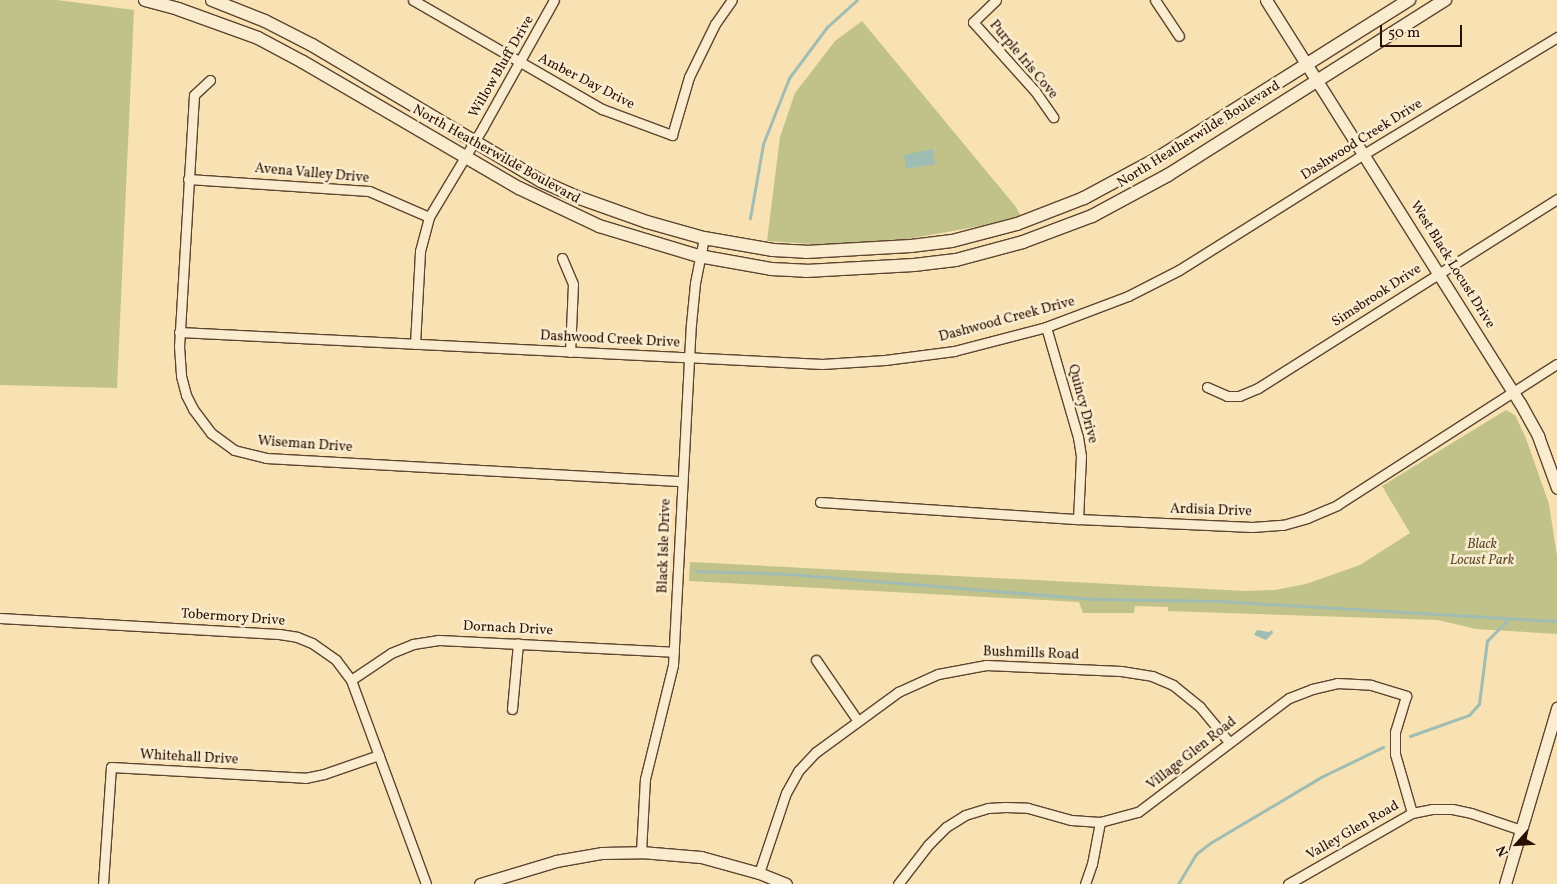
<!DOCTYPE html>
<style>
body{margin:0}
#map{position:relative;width:1557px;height:884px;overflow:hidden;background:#f8e2b3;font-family:Vollkorn,serif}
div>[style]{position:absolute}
.green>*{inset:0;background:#c0c28a}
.water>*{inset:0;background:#9fbdb2}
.stream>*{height:3px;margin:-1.5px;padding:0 1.5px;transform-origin:1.5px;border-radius:1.5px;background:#9fbdb2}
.roads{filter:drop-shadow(1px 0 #5d4430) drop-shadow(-1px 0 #5d4430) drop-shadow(0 1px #5d4430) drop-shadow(0 -1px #5d4430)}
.minor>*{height:9px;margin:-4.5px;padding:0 4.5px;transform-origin:4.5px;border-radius:4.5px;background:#faecce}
.tertiary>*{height:11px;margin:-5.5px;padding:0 5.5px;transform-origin:5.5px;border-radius:5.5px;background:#faecce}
.secondary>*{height:12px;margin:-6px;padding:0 6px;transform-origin:6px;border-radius:6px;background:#faecce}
span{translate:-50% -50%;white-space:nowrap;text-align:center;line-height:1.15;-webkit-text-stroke:5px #faecce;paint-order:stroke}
.street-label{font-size:14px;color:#290f04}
.park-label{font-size:14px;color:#5e4e33;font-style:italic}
.north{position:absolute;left:1492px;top:819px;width:50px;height:50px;-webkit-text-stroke:4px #faecce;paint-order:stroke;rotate:244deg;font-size:14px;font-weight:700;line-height:20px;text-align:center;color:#290f04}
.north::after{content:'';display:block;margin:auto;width:18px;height:22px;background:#290f04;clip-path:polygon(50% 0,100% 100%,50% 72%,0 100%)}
.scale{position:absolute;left:1380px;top:25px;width:82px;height:22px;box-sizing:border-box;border:2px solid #290f04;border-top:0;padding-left:6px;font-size:15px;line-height:18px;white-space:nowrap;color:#290f04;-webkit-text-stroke:4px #faecce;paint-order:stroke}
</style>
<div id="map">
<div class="green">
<i style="clip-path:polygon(0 0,57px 0,134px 10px,117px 388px,0 385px)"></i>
<i style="clip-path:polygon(862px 21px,1016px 207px,1021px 216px,981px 226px,884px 243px,828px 245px,767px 241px,780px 137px,795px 93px,835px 41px)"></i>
<i style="clip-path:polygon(1506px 410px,1515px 415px,1525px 436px,1549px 504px,1557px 556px,1557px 634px,1476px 629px,1438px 620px,1168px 611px,1168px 607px,1135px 606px,1134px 613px,1083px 613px,1079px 602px,689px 581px,690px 562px,1245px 591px,1275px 590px,1306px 584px,1360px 565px,1410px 533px,1382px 486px)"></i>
</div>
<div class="water">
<i style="clip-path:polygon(933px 149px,935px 164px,906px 169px,904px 155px)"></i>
<i style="clip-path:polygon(1257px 630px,1269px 632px,1272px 630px,1273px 633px,1266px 640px,1254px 635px)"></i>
</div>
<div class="stream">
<i style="left:750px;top:218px;width:75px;rotate:-80deg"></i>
<i style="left:763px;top:144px;width:71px;rotate:-68.5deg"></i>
<i style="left:789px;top:78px;width:64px;rotate:-53.3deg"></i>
<i style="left:827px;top:27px;width:40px;rotate:-42deg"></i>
<i style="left:696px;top:571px;width:93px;rotate:1.8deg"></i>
<i style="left:789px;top:574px;width:308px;rotate:4.7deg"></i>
<i style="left:1096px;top:599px;width:122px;rotate:0.9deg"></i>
<i style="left:1218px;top:601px;width:338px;rotate:3.4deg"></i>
<i style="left:1410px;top:736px;width:63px;rotate:-19.6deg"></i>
<i style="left:1469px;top:715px;width:15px;rotate:-48deg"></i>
<i style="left:1479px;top:704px;width:64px;rotate:-82.8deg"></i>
<i style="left:1487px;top:641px;width:30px;rotate:-46deg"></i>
<i style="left:1178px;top:884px;width:35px;rotate:-59deg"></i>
<i style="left:1196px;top:854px;width:18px;rotate:-38deg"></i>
<i style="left:1210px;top:843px;width:129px;rotate:-30.7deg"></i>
<i style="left:1321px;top:777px;width:69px;rotate:-25.8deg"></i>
</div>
<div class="roads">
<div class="minor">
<i style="left:413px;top:0;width:218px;rotate:30deg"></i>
<i style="left:602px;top:109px;width:75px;rotate:20.4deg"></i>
<i style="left:672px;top:135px;width:60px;rotate:-73.7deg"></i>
<i style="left:689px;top:77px;width:59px;rotate:-63.9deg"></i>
<i style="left:715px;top:24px;width:29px;rotate:-55deg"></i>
<i style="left:996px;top:0;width:32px;rotate:136deg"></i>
<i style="left:973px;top:22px;width:93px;rotate:48.1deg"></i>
<i style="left:1035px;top:91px;width:32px;rotate:55deg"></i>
<i style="left:1155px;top:0;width:43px;rotate:56.3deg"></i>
<i style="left:210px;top:80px;width:22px;rotate:137deg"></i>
<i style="left:194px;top:95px;width:251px;rotate:93.4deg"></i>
<i style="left:179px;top:346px;width:30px;rotate:86deg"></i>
<i style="left:181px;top:376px;width:20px;rotate:75deg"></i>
<i style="left:186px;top:395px;width:16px;rotate:63deg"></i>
<i style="left:193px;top:409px;width:30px;rotate:53deg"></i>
<i style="left:211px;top:433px;width:29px;rotate:36deg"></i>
<i style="left:234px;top:450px;width:33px;rotate:14deg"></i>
<i style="left:266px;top:458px;width:417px;rotate:3.2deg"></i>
<i style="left:188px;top:179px;width:181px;rotate:3.8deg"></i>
<i style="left:369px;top:191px;width:65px;rotate:23.4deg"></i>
<i style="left:562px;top:258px;width:28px;rotate:67deg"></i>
<i style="left:573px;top:284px;width:68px;rotate:92.5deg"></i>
<i style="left:1046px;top:327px;width:115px;rotate:73.8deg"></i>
<i style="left:1078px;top:437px;width:19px;rotate:81deg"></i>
<i style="left:1081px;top:456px;width:63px;rotate:92.7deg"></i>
<i style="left:179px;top:332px;width:644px;rotate:2.85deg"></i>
<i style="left:822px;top:364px;width:63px;rotate:-3.6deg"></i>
<i style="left:885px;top:360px;width:70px;rotate:-7.4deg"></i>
<i style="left:954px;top:351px;width:95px;rotate:-14.6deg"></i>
<i style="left:1046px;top:327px;width:88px;rotate:-20.7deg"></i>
<i style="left:1128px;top:296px;width:57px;rotate:-27deg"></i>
<i style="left:1179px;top:270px;width:218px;rotate:-32.1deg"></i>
<i style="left:1364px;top:154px;width:226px;rotate:-31.2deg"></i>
<i style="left:415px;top:344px;width:93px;rotate:-86.9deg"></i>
<i style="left:420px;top:251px;width:35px;rotate:-75deg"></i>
<i style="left:429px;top:217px;width:105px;rotate:-59deg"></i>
<i style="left:483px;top:127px;width:145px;rotate:-60.8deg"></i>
<i style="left:1207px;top:387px;width:22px;rotate:24deg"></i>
<i style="left:1227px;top:396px;width:12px"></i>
<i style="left:1239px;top:396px;width:21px;rotate:-23deg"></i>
<i style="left:1258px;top:388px;width:354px;rotate:-32.3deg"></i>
<i style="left:820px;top:502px;width:259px;rotate:3.8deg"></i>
<i style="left:1078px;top:519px;width:174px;rotate:2.6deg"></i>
<i style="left:1252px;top:527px;width:31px;rotate:-4deg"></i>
<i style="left:1283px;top:525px;width:25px;rotate:-16deg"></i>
<i style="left:1307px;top:518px;width:33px;rotate:-23deg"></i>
<i style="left:1337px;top:505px;width:261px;rotate:-32.7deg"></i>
<i style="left:0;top:618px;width:279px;rotate:3.3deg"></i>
<i style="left:279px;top:634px;width:18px;rotate:9deg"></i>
<i style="left:297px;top:637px;width:16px;rotate:22deg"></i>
<i style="left:312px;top:643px;width:29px;rotate:35deg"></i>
<i style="left:336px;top:660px;width:25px;rotate:53deg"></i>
<i style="left:351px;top:680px;width:217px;rotate:69.8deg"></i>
<i style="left:816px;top:660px;width:74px;rotate:55.5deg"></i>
<i style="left:351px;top:680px;width:48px;rotate:-34deg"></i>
<i style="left:391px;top:653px;width:24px;rotate:-22deg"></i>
<i style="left:413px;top:644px;width:26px;rotate:-9deg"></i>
<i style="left:439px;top:640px;width:235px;rotate:2.9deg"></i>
<i style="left:512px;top:709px;width:66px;rotate:-84.8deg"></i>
<i style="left:641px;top:852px;width:73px;rotate:-86.9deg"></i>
<i style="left:645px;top:779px;width:117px;rotate:-76.2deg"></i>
<i style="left:673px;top:665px;width:341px;rotate:-87deg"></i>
<i style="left:691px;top:324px;width:41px;rotate:-84.4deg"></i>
<i style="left:695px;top:283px;width:46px;rotate:-78.7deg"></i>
<i style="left:759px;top:873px;width:84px;rotate:-71.4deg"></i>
<i style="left:786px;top:793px;width:26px;rotate:-61deg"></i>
<i style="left:799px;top:770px;width:25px;rotate:-47deg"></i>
<i style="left:816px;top:752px;width:102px;rotate:-36.2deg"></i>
<i style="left:898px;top:692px;width:44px;rotate:-24.2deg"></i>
<i style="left:938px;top:674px;width:49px;rotate:-10.6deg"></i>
<i style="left:986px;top:665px;width:135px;rotate:2.5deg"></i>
<i style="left:1121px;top:671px;width:31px;rotate:9deg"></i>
<i style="left:1152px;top:676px;width:23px;rotate:23deg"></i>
<i style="left:1173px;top:685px;width:35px;rotate:39deg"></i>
<i style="left:1200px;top:707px;width:45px;rotate:50.4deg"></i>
<i style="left:103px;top:884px;width:117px;rotate:-86.1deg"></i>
<i style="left:111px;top:767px;width:194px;rotate:3.2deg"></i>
<i style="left:305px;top:778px;width:19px;rotate:-12deg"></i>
<i style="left:324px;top:774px;width:58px;rotate:-19.1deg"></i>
<i style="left:898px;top:884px;width:49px;rotate:-52.4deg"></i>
<i style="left:928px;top:845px;width:25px;rotate:-45deg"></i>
<i style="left:946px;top:827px;width:22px;rotate:-32deg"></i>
<i style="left:965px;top:815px;width:24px;rotate:-17deg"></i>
<i style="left:988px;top:808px;width:17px;rotate:-3deg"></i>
<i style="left:1005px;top:807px;width:23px;rotate:2deg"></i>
<i style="left:1028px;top:808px;width:45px;rotate:15.6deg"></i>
<i style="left:1071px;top:820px;width:29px;rotate:4deg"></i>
<i style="left:1100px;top:822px;width:39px;rotate:-15deg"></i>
<i style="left:1138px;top:812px;width:189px;rotate:-37.1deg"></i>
<i style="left:1289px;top:698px;width:25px;rotate:-21deg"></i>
<i style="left:1312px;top:689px;width:26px;rotate:-13deg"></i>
<i style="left:1337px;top:683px;width:34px;rotate:3deg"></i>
<i style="left:1371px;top:685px;width:37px;rotate:17deg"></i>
<i style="left:1406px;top:696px;width:38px;rotate:107deg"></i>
<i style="left:1395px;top:732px;width:22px;rotate:90deg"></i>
<i style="left:1395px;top:754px;width:61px;rotate:73.9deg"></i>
<i style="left:1085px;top:884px;width:21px;rotate:-71deg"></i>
<i style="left:1092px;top:864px;width:43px;rotate:-79.2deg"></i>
<i style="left:1288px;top:884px;width:143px;rotate:-29.8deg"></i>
<i style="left:1412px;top:813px;width:20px;rotate:-11deg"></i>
<i style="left:1432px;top:809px;width:20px"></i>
<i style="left:1452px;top:809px;width:19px;rotate:12deg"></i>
<i style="left:1471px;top:813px;width:53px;rotate:18.8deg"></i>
</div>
<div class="tertiary">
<i style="left:1266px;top:0;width:476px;rotate:57.8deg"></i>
<i style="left:1520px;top:403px;width:38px;rotate:61deg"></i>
<i style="left:1538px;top:436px;width:55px;rotate:69.9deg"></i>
<i style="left:480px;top:884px;width:79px;rotate:-16.8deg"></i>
<i style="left:556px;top:861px;width:47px;rotate:-9.9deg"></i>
<i style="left:602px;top:853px;width:39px;rotate:-1deg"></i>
<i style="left:641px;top:852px;width:60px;rotate:4.8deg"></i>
<i style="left:701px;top:857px;width:60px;rotate:15.4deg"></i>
<i style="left:759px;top:873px;width:29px;rotate:22deg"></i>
<i style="left:1505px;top:884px;width:184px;rotate:-73.5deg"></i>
</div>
<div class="secondary">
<i style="left:145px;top:0;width:34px;rotate:15deg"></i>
<i style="left:178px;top:9px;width:85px;rotate:19.9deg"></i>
<i style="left:258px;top:38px;width:51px;rotate:28.1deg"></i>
<i style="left:303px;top:62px;width:250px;rotate:30.3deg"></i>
<i style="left:519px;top:188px;width:89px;rotate:25.4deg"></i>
<i style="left:599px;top:226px;width:104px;rotate:16.7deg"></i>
<i style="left:699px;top:256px;width:73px;rotate:10.2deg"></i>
<i style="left:771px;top:269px;width:35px;rotate:3deg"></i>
<i style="left:806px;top:271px;width:108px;rotate:-3.2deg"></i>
<i style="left:914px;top:265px;width:42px;rotate:-6.8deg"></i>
<i style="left:956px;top:260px;width:69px;rotate:-15deg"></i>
<i style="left:1023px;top:242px;width:74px;rotate:-20.6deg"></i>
<i style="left:1092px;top:216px;width:86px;rotate:-28.3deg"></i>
<i style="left:1168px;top:175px;width:328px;rotate:-32.3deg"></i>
<i style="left:212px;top:0;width:57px;rotate:21.6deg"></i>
<i style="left:265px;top:21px;width:53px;rotate:27.1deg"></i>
<i style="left:312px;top:45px;width:266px;rotate:30.7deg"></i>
<i style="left:541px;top:181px;width:36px;rotate:24deg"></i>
<i style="left:574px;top:196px;width:77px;rotate:19.6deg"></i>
<i style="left:647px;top:222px;width:59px;rotate:15.7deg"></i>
<i style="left:704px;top:238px;width:70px;rotate:9.9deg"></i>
<i style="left:773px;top:250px;width:33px;rotate:3deg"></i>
<i style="left:806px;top:252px;width:105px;rotate:-3.3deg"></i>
<i style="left:911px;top:246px;width:41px;rotate:-7deg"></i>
<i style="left:952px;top:241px;width:67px;rotate:-14.7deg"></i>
<i style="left:1017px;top:224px;width:72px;rotate:-21.2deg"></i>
<i style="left:1084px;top:198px;width:84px;rotate:-28.4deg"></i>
<i style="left:1158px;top:158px;width:297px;rotate:-32.2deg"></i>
</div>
</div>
<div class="street-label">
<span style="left:1023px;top:60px;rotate:50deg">Purple Iris Cove</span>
<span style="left:502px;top:67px;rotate:-60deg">Willow Bluff Drive</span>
<span style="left:586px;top:82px;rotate:27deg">Amber Day Drive</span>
<span style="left:1199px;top:135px;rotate:-32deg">North Heatherwilde Boulevard</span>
<span style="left:1362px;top:140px;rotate:-32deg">Dashwood Creek Drive</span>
<span style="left:496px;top:155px;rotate:29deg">North Heatherwilde Boulevard</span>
<span style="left:312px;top:174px;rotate:5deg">Avena Valley Drive</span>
<span style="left:1452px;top:265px;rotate:58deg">West Black Locust Drive</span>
<span style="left:1377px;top:296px;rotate:-33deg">Simsbrook Drive</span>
<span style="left:1007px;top:320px;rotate:-15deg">Dashwood Creek Drive</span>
<span style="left:610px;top:340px;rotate:3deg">Dashwood Creek Drive</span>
<span style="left:1082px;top:404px;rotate:75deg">Quincy Drive</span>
<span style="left:305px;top:445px;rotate:4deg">Wiseman Drive</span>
<span style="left:1211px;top:511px;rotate:2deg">Ardisia Drive</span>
<span style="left:665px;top:546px;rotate:-88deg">Black Isle Drive</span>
<span style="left:233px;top:618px;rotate:4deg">Tobermory Drive</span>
<span style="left:508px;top:629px;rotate:3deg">Dornach Drive</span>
<span style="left:1031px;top:654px;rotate:2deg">Bushmills Road</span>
<span style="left:1192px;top:754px;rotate:-38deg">Village Glen Road</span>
<span style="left:189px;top:758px;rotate:3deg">Whitehall Drive</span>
<span style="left:1353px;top:831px;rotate:-30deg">Valley Glen Road</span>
</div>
<div class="park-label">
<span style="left:1482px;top:553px">Black<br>Locust Park</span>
</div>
<div class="north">N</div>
<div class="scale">50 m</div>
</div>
